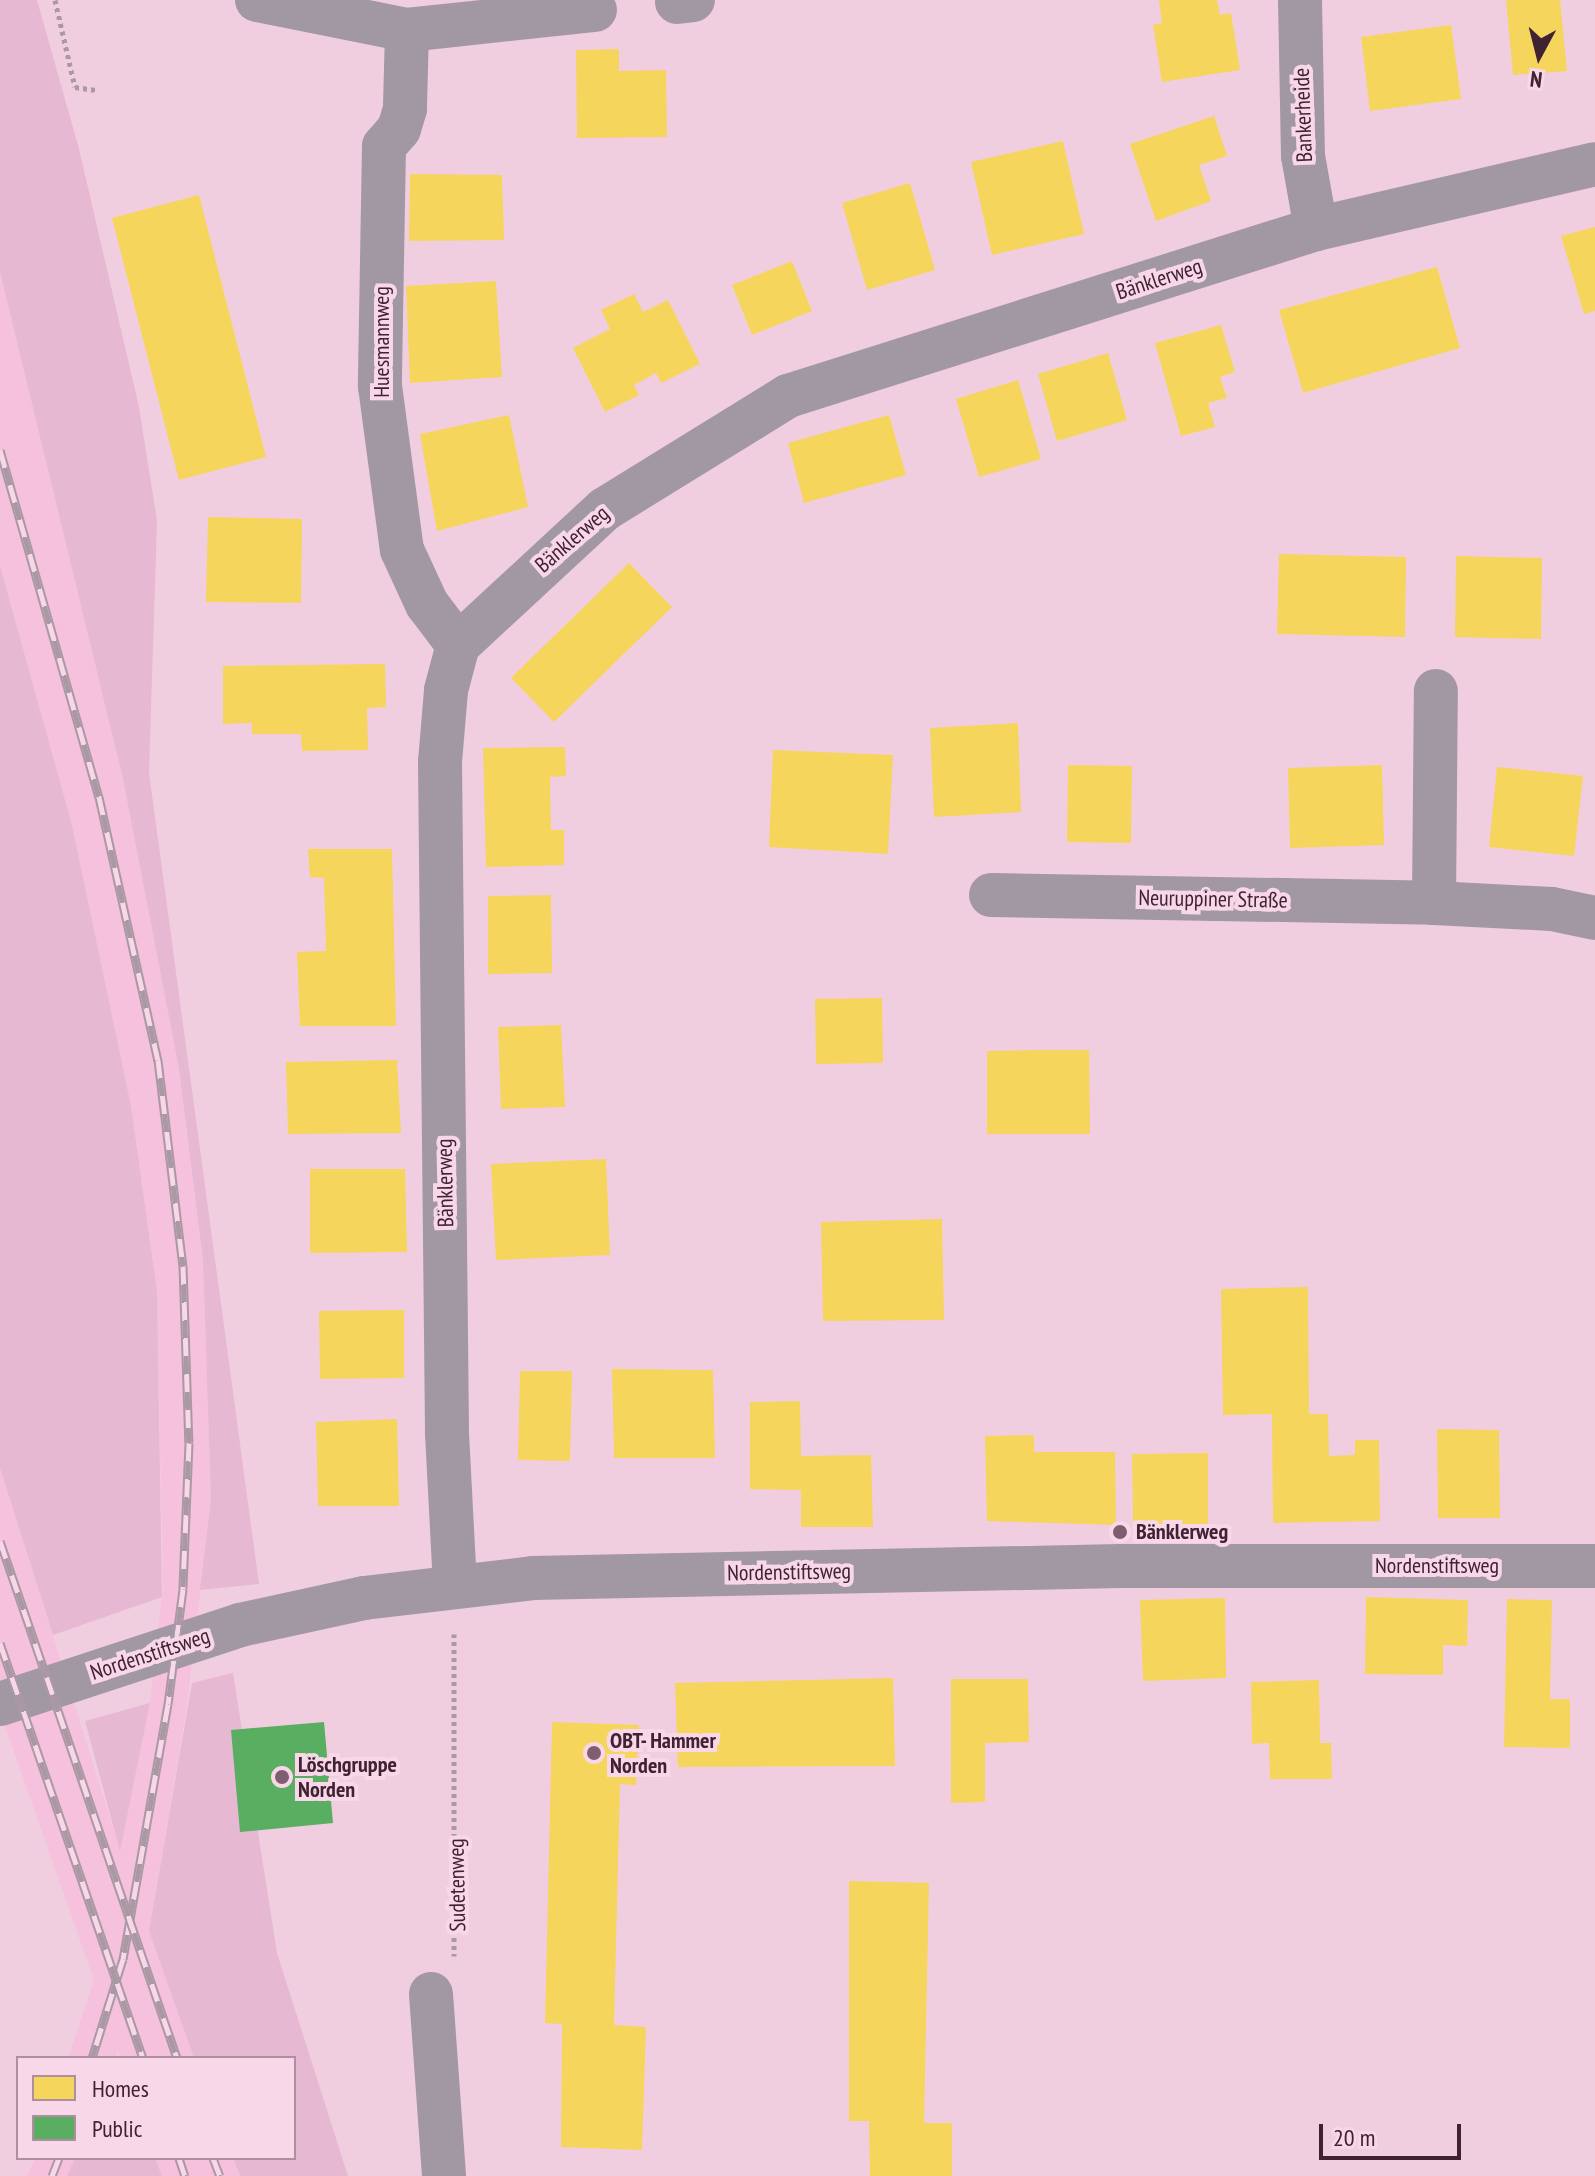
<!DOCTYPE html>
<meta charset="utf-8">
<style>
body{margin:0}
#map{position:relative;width:1595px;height:2176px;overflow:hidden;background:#f0cee0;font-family:"PT Sans Narrow",sans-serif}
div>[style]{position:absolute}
.built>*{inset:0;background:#f5c1dd}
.green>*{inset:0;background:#e7b8d1}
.homes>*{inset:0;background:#f6d55c}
.public>*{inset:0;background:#5aae61}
.path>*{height:5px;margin-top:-2.5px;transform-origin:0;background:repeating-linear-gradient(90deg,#a899a5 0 4px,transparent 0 8px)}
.minor>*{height:44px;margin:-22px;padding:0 22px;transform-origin:22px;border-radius:22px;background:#a298a4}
.rail>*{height:9px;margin-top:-4.5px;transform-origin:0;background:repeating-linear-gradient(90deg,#f8d8e8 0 18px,#aa99a5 0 36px);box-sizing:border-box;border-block:2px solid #aa99a5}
.dots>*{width:22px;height:22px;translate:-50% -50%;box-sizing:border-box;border:4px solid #f8d8e8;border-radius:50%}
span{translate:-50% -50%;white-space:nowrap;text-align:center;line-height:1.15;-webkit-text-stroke:8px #f8d8e8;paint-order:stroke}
.street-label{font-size:22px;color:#402233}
.poi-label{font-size:22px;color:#402233;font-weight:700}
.left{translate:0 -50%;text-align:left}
.legend{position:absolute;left:16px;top:2056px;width:280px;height:104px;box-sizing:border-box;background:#f8d8e8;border:2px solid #ae8fa0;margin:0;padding:10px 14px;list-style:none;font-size:24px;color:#402233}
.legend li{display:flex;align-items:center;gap:16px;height:40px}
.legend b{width:40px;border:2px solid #ae8fa0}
.north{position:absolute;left:1499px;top:16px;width:80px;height:80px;-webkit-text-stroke:6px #f8d8e8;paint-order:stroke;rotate:187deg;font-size:22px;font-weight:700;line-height:32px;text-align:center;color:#402233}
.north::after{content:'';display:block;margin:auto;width:28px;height:36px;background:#402233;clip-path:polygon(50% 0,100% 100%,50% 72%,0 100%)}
.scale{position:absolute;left:1319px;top:2124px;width:142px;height:36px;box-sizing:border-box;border:4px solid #402233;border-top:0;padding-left:10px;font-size:24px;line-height:28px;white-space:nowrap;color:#402233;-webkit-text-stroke:6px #f8d8e8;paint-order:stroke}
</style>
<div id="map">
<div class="built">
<i style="clip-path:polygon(0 272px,123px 779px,179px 1069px,203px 1260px,211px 1499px,187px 1706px,149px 1931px,194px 2058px,120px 2058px,118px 2051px,115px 2058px,68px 2058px,94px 1980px,0 1712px,0 1468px,120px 1849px,150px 1703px,163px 1586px,157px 1291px,131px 1106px,72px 825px,0 566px)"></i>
<i style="clip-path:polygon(35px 2158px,75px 2158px,67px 2176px,27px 2176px)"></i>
<i style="clip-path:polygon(155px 2158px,233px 2158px,240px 2176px,162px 2176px)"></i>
</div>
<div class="green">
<i style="clip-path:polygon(0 0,37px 0,79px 149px,139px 407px,157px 521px,149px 773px,259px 1584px,200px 1590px,211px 1499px,203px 1260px,179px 1069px,123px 779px,0 272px)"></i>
<i style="clip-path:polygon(0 566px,72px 825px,131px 1106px,157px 1291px,162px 1597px,53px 1635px,0 1468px)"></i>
<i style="clip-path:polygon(233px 1673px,277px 1953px,348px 2176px,240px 2176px,233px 2158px,294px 2158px,294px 2058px,194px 2058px,149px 1931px,192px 1683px)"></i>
<i style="clip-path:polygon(150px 1703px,120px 1851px,85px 1721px)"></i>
<i style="clip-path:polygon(75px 2158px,155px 2158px,162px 2176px,67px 2176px)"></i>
</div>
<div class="homes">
<i style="clip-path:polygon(1159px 0,1217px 0,1220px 15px,1231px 13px,1240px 70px,1162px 82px,1153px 25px,1162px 23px)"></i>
<i style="clip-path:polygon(1506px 0,1560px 0,1567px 71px,1513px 75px)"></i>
<i style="clip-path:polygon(1451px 25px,1461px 99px,1370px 111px,1361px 37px)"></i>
<i style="clip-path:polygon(619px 49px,619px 71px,666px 70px,667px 137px,577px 138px,576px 50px)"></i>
<i style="clip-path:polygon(1214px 116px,1227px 156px,1199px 165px,1211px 201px,1156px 221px,1130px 144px)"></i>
<i style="clip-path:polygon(1063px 141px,1084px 234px,992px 255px,971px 162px)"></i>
<i style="clip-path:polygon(410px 174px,502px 175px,504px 240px,409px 241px)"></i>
<i style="clip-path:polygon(910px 183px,935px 270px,867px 290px,842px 203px)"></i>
<i style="clip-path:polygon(199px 195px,266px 457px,179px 480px,112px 218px)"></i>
<i style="clip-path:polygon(1595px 227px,1595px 311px,1584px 314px,1561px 236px)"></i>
<i style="clip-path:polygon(792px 261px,812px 311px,752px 335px,732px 285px)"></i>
<i style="clip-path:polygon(1437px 267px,1460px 348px,1303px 393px,1279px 310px)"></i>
<i style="clip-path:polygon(496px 281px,502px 377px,410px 383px,406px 286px)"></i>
<i style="clip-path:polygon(634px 294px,643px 312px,668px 300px,700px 364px,661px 383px,656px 373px,634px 385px,639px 395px,605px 412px,573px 348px,610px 329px,601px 310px)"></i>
<i style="clip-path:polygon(1221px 325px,1235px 372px,1220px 377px,1227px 398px,1208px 403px,1215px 427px,1181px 436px,1155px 343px)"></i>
<i style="clip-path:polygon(1108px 353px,1127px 420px,1057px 441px,1038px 374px)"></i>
<i style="clip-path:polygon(1018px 380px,1041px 459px,979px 477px,956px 399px)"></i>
<i style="clip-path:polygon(509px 415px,528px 507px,437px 531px,420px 434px)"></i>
<i style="clip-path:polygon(889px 415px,906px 475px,804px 503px,788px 443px)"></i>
<i style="clip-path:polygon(208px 517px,302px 519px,301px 603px,206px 602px)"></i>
<i style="clip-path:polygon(1279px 554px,1406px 557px,1405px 637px,1277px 634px)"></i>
<i style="clip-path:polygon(1456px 556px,1542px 558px,1541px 639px,1455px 637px)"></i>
<i style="clip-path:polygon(629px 563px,672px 607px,554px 722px,511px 678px)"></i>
<i style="clip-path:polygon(385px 664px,386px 707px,367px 708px,368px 750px,302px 751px,301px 734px,252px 734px,252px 723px,223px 724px,223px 666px)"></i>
<i style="clip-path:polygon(1018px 723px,1021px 812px,934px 817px,930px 728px)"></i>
<i style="clip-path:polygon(565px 747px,566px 776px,550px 777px,551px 830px,564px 830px,564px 865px,486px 867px,483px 748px)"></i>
<i style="clip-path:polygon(773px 750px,893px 755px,888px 854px,769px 847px)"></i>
<i style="clip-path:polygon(1068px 765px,1132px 766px,1131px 843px,1067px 842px)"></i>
<i style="clip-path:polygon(1382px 765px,1384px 845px,1290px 848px,1288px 768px)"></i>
<i style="clip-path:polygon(1497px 767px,1583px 776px,1574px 856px,1489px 847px)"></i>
<i style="clip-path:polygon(308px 849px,392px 849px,396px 1026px,300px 1026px,297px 952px,326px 951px,324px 878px,310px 877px)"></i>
<i style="clip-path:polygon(551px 895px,552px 973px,488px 974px,488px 896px)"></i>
<i style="clip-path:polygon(882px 998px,883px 1063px,816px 1064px,815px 999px)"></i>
<i style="clip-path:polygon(561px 1025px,565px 1107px,501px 1109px,498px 1027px)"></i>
<i style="clip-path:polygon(1038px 1050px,1089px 1050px,1090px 1134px,987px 1134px,987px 1051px)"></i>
<i style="clip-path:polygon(397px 1060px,401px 1133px,288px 1134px,286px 1062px)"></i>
<i style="clip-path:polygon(606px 1159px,610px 1255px,496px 1260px,491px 1164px)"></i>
<i style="clip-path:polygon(310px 1169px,405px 1169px,407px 1252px,310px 1253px)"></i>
<i style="clip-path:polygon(942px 1219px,944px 1320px,823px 1321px,821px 1222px)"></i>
<i style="clip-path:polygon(1308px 1287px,1309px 1414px,1328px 1414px,1329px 1456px,1355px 1455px,1355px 1440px,1379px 1440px,1380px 1521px,1273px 1523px,1272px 1414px,1223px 1415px,1221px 1289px)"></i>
<i style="clip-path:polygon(404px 1310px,404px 1378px,320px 1379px,319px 1311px)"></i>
<i style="clip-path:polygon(612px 1369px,713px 1370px,715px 1458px,614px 1458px)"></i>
<i style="clip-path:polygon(520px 1371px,572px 1371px,570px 1461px,518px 1460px)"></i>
<i style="clip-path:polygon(800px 1401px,801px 1456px,871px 1455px,873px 1527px,801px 1527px,801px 1490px,750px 1489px,750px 1402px)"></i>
<i style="clip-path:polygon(397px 1419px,399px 1506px,318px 1506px,316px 1422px)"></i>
<i style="clip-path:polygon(1437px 1429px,1499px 1430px,1500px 1518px,1438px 1518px)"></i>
<i style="clip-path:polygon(1034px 1435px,1034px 1452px,1115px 1452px,1116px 1525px,987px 1521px,985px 1436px)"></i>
<i style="clip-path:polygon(1208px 1453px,1208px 1524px,1133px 1525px,1132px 1454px)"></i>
<i style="clip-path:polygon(1366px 1597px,1468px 1600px,1467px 1646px,1443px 1645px,1443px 1675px,1365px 1674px)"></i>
<i style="clip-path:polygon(1225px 1598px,1226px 1678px,1143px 1681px,1140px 1600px)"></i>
<i style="clip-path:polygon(1507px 1599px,1552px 1600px,1550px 1699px,1570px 1699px,1570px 1748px,1504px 1747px)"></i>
<i style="clip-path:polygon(893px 1678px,895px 1766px,678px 1767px,675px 1683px)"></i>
<i style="clip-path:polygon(951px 1679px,1028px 1679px,1029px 1742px,985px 1743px,985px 1802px,951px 1803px)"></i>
<i style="clip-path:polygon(1319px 1680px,1320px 1743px,1331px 1743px,1332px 1779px,1270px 1779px,1269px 1743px,1252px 1744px,1251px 1682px)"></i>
<i style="clip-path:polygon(552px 1722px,639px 1725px,636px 1785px,620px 1784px,614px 2025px,646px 2027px,642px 2150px,561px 2147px,562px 2024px,545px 2023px)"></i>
<i style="clip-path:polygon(849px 1881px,929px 1883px,924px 2123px,952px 2123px,952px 2176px,870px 2176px,869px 2121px,849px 2121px)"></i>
</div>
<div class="public">
<i style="clip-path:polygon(324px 1722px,333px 1823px,240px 1832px,231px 1730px)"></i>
</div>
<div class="path">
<i style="left:55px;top:0;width:89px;rotate:77.1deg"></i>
<i style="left:75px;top:87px;width:21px;rotate:8deg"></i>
<i style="left:454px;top:1634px;width:322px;rotate:90deg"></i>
</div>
<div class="minor">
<i style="left:257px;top:0;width:153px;rotate:11.3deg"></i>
<i style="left:407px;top:30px;width:189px;rotate:-6.1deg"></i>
<i style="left:1300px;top:0;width:156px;rotate:88.9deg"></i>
<i style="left:1303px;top:156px;width:74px;rotate:79.9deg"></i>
<i style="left:677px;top:2px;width:16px;rotate:-7deg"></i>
<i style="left:407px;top:30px;width:79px;rotate:91.5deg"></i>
<i style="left:405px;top:109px;width:21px;rotate:107deg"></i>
<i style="left:399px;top:129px;width:23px;rotate:131deg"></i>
<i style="left:384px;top:146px;width:240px;rotate:91deg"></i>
<i style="left:380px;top:386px;width:165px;rotate:82.4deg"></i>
<i style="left:402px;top:550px;width:60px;rotate:65.2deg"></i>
<i style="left:427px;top:604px;width:51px;rotate:52.9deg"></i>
<i style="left:991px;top:895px;width:443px;rotate:1deg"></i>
<i style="left:1434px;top:903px;width:118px;rotate:2.9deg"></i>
<i style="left:1552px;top:909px;width:44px;rotate:11.8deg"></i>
<i style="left:1434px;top:903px;width:212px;rotate:-89.5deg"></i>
<i style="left:455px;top:1586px;width:155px;rotate:-93deg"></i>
<i style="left:447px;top:1431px;width:669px;rotate:-90.6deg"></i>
<i style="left:440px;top:762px;width:72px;rotate:-85.2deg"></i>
<i style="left:446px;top:690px;width:47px;rotate:-75.1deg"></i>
<i style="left:458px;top:645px;width:200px;rotate:-42.8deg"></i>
<i style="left:605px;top:509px;width:215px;rotate:-31.7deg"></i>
<i style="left:788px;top:396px;width:554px;rotate:-17.55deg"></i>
<i style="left:1316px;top:229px;width:286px;rotate:-13.1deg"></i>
<i style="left:0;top:1704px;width:253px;rotate:-18.2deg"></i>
<i style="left:240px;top:1625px;width:127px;rotate:-12.3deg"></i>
<i style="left:364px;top:1598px;width:170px;rotate:-6.7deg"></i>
<i style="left:533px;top:1578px;width:587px;rotate:-1.17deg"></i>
<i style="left:1120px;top:1566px;width:475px"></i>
<i style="left:431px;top:1994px;width:182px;rotate:85.9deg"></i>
</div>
<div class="rail">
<i style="left:0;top:450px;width:361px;rotate:74.1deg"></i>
<i style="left:99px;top:797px;width:270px;rotate:77.4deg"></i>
<i style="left:158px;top:1060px;width:208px;rotate:83.1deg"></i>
<i style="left:183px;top:1266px;width:177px;rotate:88.1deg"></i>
<i style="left:189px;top:1443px;width:146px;rotate:92.4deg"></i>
<i style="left:183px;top:1589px;width:116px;rotate:97.4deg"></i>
<i style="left:168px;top:1704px;width:259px;rotate:100deg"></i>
<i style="left:123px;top:1959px;width:104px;rotate:107.4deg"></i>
<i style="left:0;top:1541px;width:546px;rotate:71.1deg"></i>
<i style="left:0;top:1643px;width:439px;rotate:71deg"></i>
<i style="left:179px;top:2158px;width:19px;rotate:72deg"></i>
<i style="left:213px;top:2158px;width:19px;rotate:69deg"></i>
<i style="left:52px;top:2176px;width:19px;rotate:-69deg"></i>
</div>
<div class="dots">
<i style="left:1120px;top:1532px;background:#7e5e70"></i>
<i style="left:594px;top:1753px;background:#7e5e70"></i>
<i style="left:282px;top:1777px;background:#7e5e70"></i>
</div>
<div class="street-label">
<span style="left:1303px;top:115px;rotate:-92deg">Bankerheide</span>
<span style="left:1159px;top:279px;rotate:-18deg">Bänklerweg</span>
<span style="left:382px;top:342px;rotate:-90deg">Huesmannweg</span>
<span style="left:572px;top:539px;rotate:-41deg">Bänklerweg</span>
<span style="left:1213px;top:899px;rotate:1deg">Neuruppiner Straße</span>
<span style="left:445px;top:1183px;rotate:-91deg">Bänklerweg</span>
<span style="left:1437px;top:1566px">Nordenstiftsweg</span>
<span style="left:789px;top:1572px;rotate:-1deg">Nordenstiftsweg</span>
<span style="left:150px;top:1654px;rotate:-18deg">Nordenstiftsweg</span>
<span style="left:457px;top:1885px;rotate:-91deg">Sudetenweg</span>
</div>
<div class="poi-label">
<span class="left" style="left:1136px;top:1532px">Bänklerweg</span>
<span class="left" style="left:610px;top:1753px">OBT- Hammer<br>Norden</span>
<span class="left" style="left:298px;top:1777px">Löschgruppe<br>Norden</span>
</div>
<ul class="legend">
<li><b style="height:22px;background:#f6d55c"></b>Homes</li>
<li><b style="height:22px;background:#5aae61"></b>Public</li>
</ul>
<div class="north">N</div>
<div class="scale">20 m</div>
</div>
